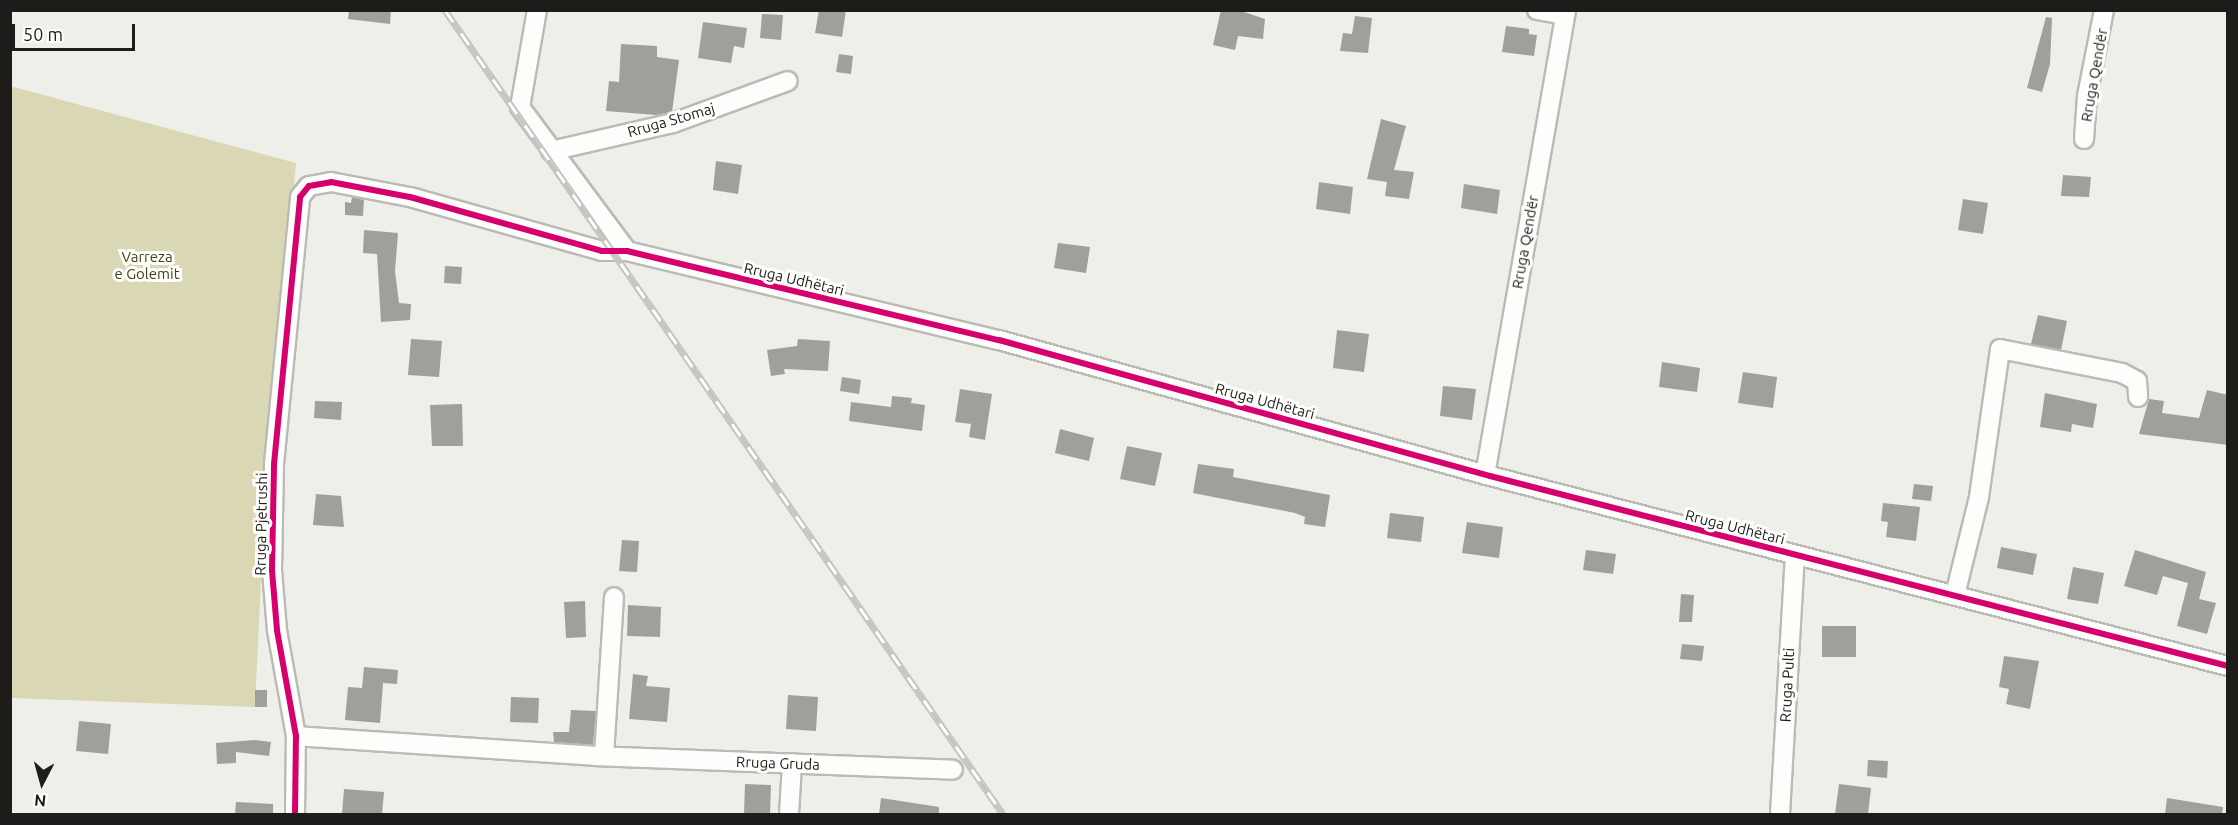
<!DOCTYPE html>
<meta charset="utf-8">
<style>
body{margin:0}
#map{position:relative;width:2238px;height:825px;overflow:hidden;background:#efefea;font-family:Ubuntu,sans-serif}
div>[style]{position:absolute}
.green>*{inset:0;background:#dad7b5}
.building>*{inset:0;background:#9f9f9c}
.roads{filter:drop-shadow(2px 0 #babab6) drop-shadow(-2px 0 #babab6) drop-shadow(0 2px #babab6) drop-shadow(0 -2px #babab6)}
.minor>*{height:18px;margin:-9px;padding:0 9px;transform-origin:9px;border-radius:9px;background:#fdfdfc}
.rail>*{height:7px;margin-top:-3.5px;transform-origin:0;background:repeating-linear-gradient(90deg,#fffffe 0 14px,#c4c4c3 0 28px);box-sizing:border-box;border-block:2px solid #c4c4c3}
.cycleway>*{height:6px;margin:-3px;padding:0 3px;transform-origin:3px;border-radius:3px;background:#d6006c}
span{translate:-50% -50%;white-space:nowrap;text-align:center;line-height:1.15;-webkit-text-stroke:6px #fffffe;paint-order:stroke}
.street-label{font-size:15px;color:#1d1c1a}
.park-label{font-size:15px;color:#454118}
.frame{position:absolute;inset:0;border:12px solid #1d1c1a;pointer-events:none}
.north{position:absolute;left:12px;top:753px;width:60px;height:60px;-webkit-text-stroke:4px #fffffe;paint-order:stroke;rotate:186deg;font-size:16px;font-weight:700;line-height:24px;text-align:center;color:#1d1c1a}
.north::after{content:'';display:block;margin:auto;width:21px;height:27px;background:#1d1c1a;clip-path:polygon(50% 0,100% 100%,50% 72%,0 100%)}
.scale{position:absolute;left:12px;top:24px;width:123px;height:27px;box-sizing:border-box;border:3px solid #1d1c1a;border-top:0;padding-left:8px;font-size:18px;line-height:21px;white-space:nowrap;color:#1d1c1a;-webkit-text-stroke:4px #fffffe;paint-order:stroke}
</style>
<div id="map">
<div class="green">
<i style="clip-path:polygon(10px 86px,296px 163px,265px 495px,255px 707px,11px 698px)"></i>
</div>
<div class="building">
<i style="clip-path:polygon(349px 10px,391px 10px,390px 24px,348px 19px)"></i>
<i style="clip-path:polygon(819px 10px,846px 10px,842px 37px,815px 33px)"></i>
<i style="clip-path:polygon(1221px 10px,1238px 10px,1265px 19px,1263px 39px,1238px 36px,1235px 50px,1213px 45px)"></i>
<i style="clip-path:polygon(762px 14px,783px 15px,781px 40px,760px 38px)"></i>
<i style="clip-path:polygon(1355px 16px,1372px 18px,1368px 53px,1340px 51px,1343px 33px,1352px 34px)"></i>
<i style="clip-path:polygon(2046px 17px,2052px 18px,2050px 64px,2042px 92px,2027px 88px)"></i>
<i style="clip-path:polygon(703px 22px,747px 28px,744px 48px,734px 46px,731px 63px,698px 58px)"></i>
<i style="clip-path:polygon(1506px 26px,1529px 29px,1529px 34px,1537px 35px,1534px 56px,1502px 52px)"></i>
<i style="clip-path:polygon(621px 44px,657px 46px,657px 57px,679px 60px,672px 112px,656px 115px,606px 111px,609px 81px,619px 82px)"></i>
<i style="clip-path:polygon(839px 54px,853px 56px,851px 74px,836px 72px)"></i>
<i style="clip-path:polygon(1381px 119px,1406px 126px,1394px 170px,1414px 172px,1409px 199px,1385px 196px,1387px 182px,1367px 179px)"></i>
<i style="clip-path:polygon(716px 161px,742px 165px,738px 194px,713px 190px)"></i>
<i style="clip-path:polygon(2063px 175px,2091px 177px,2089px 197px,2061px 196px)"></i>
<i style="clip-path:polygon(1319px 182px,1353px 187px,1350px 214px,1316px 209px)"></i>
<i style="clip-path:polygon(1464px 184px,1500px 190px,1497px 214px,1461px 208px)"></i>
<i style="clip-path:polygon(352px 197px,364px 200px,363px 216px,345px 215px,345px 202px,351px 203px)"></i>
<i style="clip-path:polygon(1963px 199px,1988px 203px,1983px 234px,1958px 230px)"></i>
<i style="clip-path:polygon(364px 230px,398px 233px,395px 271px,399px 303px,411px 304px,410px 320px,381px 322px,377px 254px,363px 253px)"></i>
<i style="clip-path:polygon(1058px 243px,1090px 247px,1086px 273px,1054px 268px)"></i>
<i style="clip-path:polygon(445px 266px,462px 267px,461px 284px,444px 283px)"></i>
<i style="clip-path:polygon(2038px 315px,2067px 321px,2061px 350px,2031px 344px)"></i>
<i style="clip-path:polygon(1337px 330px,1369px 334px,1364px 372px,1333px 368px)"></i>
<i style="clip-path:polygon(411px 339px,442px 341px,439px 377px,408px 375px)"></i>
<i style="clip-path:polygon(798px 339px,830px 341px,828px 371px,784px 369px,785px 374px,771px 376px,767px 350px,797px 346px)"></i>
<i style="clip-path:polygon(1662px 362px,1700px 368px,1697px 392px,1659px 387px)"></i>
<i style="clip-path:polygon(1743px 372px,1777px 377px,1773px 408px,1738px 403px)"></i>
<i style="clip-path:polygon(842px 377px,861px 380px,859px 394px,840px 391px)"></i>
<i style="clip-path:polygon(1443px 386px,1476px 389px,1472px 420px,1440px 416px)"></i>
<i style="clip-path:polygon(960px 389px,992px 394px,985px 440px,969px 437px,971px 424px,955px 422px)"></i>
<i style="clip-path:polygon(2207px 390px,2228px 395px,2228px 445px,2139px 434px,2149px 399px,2164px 401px,2162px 413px,2199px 418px)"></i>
<i style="clip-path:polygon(2045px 393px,2097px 404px,2093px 428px,2072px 424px,2071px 432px,2040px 427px)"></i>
<i style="clip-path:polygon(892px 396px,912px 398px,911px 403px,925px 405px,922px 431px,849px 421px,851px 402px,891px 407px)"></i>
<i style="clip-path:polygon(315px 401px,342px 402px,341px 420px,314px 418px)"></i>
<i style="clip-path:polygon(462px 404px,463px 446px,432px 446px,430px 405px)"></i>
<i style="clip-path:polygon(1060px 429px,1094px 438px,1089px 461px,1055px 453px)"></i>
<i style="clip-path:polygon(1127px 446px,1162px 453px,1155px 486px,1120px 479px)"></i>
<i style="clip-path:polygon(1198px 464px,1234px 469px,1233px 477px,1330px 495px,1325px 527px,1304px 524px,1305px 517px,1295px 513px,1193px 493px)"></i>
<i style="clip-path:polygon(1914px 484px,1933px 486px,1931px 501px,1912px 499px)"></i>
<i style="clip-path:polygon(316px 494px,341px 496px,344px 527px,313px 525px)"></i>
<i style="clip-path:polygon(1883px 503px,1920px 507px,1916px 541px,1886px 537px,1888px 522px,1881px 521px)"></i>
<i style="clip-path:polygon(1390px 513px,1424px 517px,1421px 542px,1387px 538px)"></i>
<i style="clip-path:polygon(1467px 522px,1503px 527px,1499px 558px,1462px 553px)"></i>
<i style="clip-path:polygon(622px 540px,639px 541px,637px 572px,619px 571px)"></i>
<i style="clip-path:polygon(2001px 547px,2037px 554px,2033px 575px,1997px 568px)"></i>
<i style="clip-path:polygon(1586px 550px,1616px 554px,1613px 574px,1583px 570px)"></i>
<i style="clip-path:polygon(2135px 550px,2206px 572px,2199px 599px,2216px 603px,2207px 634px,2177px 626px,2188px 583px,2163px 576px,2157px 595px,2124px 586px)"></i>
<i style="clip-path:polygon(2073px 567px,2104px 573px,2098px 604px,2067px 599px)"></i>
<i style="clip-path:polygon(1681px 594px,1694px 595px,1692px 622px,1679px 622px)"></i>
<i style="clip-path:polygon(585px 601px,586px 637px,566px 638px,564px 602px)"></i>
<i style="clip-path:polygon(628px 605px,661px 607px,660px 637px,627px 636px)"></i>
<i style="clip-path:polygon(1822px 626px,1856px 626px,1856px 657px,1822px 657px)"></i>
<i style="clip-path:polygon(1682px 644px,1704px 646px,1702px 661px,1680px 659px)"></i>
<i style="clip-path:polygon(2004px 656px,2039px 661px,2030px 709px,2006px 704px,2009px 689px,1999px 687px)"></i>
<i style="clip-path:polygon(364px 667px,398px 670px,397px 684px,383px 683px,380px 723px,345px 720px,348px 687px,362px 688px)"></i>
<i style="clip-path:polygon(633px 674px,648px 676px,646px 686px,670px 688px,667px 722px,629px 719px)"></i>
<i style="clip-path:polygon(255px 690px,267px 690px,267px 707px,255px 707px)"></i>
<i style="clip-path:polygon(788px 695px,818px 697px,816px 731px,786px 729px)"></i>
<i style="clip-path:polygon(511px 697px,539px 698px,538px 723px,510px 722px)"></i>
<i style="clip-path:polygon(571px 710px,596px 711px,593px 745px,554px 742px,553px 732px,569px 732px)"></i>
<i style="clip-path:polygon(79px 721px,111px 724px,108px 754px,76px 751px)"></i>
<i style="clip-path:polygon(255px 740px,271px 742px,269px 756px,236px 752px,236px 763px,217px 764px,216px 743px)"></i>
<i style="clip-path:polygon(1868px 760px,1888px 761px,1887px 778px,1867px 776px)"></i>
<i style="clip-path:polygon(745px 784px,771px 785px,770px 814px,744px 814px)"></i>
<i style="clip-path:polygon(1839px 784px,1871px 788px,1868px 814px,1835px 814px)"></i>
<i style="clip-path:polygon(344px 789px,384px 792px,382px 814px,342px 814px)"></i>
<i style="clip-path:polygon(881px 798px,939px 807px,939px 814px,879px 814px)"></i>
<i style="clip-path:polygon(2167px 798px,2223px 807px,2222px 814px,2165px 814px)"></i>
<i style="clip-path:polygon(236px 802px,273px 804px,273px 814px,235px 814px)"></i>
</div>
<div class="roads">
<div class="minor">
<i style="left:537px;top:10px;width:98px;rotate:99.9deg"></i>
<i style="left:520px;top:107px;width:179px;rotate:53.4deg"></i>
<i style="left:1537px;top:10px;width:28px;rotate:10deg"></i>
<i style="left:2084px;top:139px;width:43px;rotate:-86deg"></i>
<i style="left:2087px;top:96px;width:88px;rotate:-78.8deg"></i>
<i style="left:551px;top:151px;width:125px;rotate:-12.9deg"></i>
<i style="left:673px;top:123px;width:122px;rotate:-20.1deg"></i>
<i style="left:1485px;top:475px;width:472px;rotate:-80.1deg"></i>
<i style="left:1955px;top:595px;width:101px;rotate:-76.2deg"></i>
<i style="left:1979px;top:497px;width:149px;rotate:-81.9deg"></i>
<i style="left:2000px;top:349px;width:124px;rotate:11.1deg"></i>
<i style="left:2122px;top:373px;width:17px;rotate:28deg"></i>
<i style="left:2137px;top:381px;width:16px;rotate:86deg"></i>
<i style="left:296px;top:736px;width:301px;rotate:3.8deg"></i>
<i style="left:596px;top:756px;width:357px;rotate:2.2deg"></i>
<i style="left:604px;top:756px;width:159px;rotate:-86.4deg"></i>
<i style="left:295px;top:814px;width:78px;rotate:-89.3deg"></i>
<i style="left:296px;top:736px;width:108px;rotate:-100.2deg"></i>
<i style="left:277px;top:630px;width:60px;rotate:-94.8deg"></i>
<i style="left:272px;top:570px;width:106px;rotate:-88.9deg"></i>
<i style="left:274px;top:464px;width:268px;rotate:-84.4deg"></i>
<i style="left:300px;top:197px;width:14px;rotate:-51deg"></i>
<i style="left:309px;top:186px;width:22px;rotate:-10deg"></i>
<i style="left:331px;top:182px;width:80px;rotate:10.8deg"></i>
<i style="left:410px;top:197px;width:199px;rotate:15.7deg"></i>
<i style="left:602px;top:251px;width:25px"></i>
<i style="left:627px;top:251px;width:382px;rotate:13.5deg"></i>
<i style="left:999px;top:340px;width:509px;rotate:15.48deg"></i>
<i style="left:1490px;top:476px;width:762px;rotate:14.44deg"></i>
<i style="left:789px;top:814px;width:51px;rotate:-86.6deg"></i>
<i style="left:1780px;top:814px;width:259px;rotate:-86.7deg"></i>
</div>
</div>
<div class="rail">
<i style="left:445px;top:10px;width:979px;rotate:55.24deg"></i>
</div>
<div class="cycleway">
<i style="left:295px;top:814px;width:78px;rotate:-89.3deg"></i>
<i style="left:296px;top:736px;width:108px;rotate:-100.2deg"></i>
<i style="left:277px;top:630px;width:60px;rotate:-94.8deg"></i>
<i style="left:272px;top:570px;width:106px;rotate:-88.9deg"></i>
<i style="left:274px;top:464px;width:268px;rotate:-84.4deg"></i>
<i style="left:300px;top:197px;width:14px;rotate:-51deg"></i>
<i style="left:309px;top:186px;width:22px;rotate:-10deg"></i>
<i style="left:331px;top:182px;width:80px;rotate:10.8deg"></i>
<i style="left:410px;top:197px;width:199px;rotate:15.7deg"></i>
<i style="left:602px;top:251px;width:25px"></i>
<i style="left:627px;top:251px;width:382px;rotate:13.5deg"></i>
<i style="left:999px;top:340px;width:509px;rotate:15.48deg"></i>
<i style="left:1490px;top:476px;width:762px;rotate:14.44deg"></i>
</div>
<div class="street-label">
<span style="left:2094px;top:75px;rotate:-80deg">Rruga Qendër</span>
<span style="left:671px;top:120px;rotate:-16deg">Rruga Stomaj</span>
<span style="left:1525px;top:242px;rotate:-80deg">Rruga Qendër</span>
<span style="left:794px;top:279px;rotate:13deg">Rruga Udhëtari</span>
<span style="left:1265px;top:401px;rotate:15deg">Rruga Udhëtari</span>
<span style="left:261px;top:524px;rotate:-89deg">Rruga Pjetrushi</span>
<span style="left:1735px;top:527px;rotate:14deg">Rruga Udhëtari</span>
<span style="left:1787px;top:685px;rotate:-87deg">Rruga Pulti</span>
<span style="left:778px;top:763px;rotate:2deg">Rruga Gruda</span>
</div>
<div class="park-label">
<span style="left:147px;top:265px">Varreza<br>e Golemit</span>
</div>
<div class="frame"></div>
<div class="north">N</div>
<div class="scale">50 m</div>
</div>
